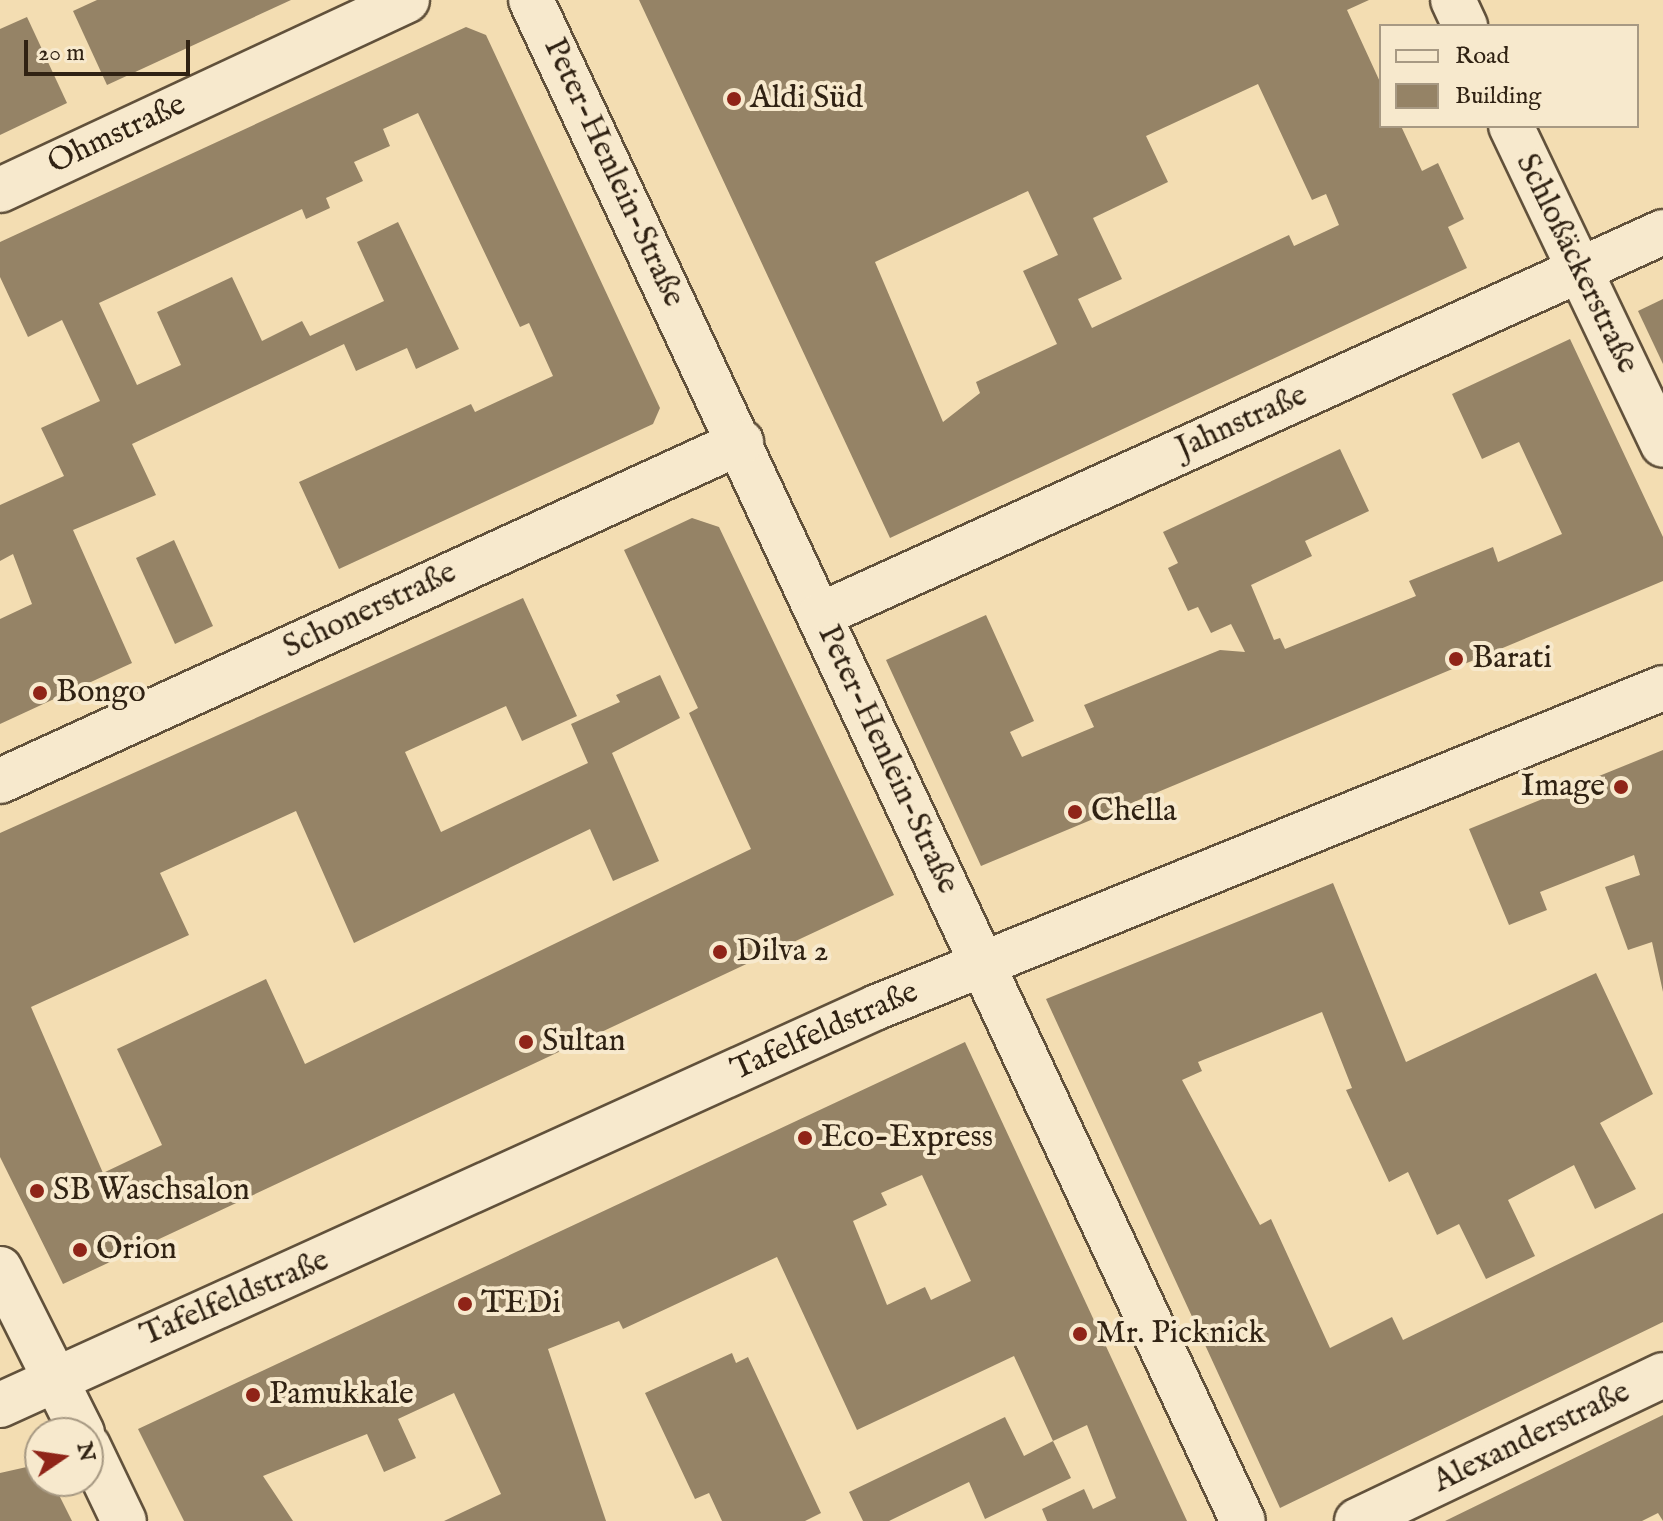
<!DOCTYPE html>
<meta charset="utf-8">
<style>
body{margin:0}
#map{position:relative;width:1663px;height:1521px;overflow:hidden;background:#f3ddb2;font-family:"IM FELL English",serif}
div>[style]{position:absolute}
.building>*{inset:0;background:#958366}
.roads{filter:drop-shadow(2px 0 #61513b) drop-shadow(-2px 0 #61513b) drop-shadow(0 2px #61513b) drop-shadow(0 -2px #61513b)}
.minor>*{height:44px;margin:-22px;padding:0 22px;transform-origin:22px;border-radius:22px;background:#f7e9cd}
.dots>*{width:22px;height:22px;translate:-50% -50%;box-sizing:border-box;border:4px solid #f7e9cd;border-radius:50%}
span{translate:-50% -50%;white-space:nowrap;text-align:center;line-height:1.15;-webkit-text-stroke:8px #f7e9cd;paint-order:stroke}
.poi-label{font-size:32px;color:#302213}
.left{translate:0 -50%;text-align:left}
.right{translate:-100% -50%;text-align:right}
.street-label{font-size:32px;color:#302213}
.legend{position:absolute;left:1379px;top:24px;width:260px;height:104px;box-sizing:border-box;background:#f7e9cd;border:2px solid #a79983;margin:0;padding:10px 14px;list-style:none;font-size:24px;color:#302213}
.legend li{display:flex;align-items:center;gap:16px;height:40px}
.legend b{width:40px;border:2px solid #a79983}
.north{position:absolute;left:24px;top:1417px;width:80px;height:80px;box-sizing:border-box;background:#f7e9cd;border:2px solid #a79983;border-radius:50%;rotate:77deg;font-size:22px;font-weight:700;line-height:32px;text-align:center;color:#302213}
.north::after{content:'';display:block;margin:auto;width:28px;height:36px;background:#8f2418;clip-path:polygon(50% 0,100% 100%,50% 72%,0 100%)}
.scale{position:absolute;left:24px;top:40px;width:166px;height:36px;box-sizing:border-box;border:4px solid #302213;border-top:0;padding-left:10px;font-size:24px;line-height:28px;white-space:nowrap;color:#302213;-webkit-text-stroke:6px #f7e9cd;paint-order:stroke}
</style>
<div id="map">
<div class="building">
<i style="clip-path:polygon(97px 0,291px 0,107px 85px,73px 11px)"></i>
<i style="clip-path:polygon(evenodd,639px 0,1369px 0,1347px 10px,1381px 84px,1381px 126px,1401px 126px,1422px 171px,1438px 163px,1464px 219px,1448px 227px,1467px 268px,890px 538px,639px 0,1258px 84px,1312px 200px,1326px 194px,1339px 225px,1294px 246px,1289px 235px,1092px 328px,1078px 299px,1122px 279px,1093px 218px,1168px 182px,1146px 136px,1258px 84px,639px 0,1028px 191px,1058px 255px,1023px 271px,1057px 344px,976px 382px,980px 393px,943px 422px,875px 262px,1028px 191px)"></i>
<i style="clip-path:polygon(27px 17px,67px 103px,0 135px,0 29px)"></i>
<i style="clip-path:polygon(466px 27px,486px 35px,660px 408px,653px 424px,339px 569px,299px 482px,471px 404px,475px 412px,553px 376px,529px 323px,520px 327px,418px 113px,383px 129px,390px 146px,354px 162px,363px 181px,326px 198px,330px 208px,306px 219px,302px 209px,99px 303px,137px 385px,181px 365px,157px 312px,232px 277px,262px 341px,302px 321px,310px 336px,384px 301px,357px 242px,398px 222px,459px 349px,416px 369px,407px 348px,356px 371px,344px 344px,132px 444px,156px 495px,73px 530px,132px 663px,0 724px,0 619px,32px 604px,13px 554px,0 561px,0 505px,64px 476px,41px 428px,100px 401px,62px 320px,28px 337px,0 277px,0 242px)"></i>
<i style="clip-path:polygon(1663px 299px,1663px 364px,1638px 311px)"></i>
<i style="clip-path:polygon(1570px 339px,1663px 537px,1663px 581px,981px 866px,886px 660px,986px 615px,1034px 721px,1010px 732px,1022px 757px,1094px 727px,1084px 705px,1220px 650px,1245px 652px,1231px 624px,1211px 633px,1198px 607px,1188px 611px,1168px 568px,1178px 563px,1163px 532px,1340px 449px,1369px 511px,1305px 541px,1312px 556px,1251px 585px,1274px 640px,1280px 638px,1285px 649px,1416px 596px,1409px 581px,1493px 547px,1498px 562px,1562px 534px,1519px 442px,1482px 459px,1452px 394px)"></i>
<i style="clip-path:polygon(692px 518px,719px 527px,894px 895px,63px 1284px,0 1157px,0 833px,523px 598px,577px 716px,522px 741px,506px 706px,405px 752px,441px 832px,588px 763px,571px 724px,620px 702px,616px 695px,660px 675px,680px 718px,612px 753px,659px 861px,613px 881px,590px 829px,354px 943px,296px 811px,160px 873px,189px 935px,31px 1007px,103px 1173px,162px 1145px,117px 1049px,266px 979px,305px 1064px,751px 849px,689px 713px,698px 708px,624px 550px)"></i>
<i style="clip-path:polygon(174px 540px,213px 626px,175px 644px,136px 558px)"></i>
<i style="clip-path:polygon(1663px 750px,1663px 992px,1652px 942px,1628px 950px,1605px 887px,1640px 875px,1634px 855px,1540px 892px,1547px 910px,1509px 925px,1469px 829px)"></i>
<i style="clip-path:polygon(1333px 883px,1406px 1062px,1596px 973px,1653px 1094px,1600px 1123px,1636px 1189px,1595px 1209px,1574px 1165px,1508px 1200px,1535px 1256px,1486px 1279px,1459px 1224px,1437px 1235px,1408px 1172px,1389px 1182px,1346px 1090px,1352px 1088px,1322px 1012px,1198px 1062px,1202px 1071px,1182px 1080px,1260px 1225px,1271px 1219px,1330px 1348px,1392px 1317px,1403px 1340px,1663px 1213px,1663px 1322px,1280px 1508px,1046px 999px)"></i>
<i style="clip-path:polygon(evenodd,965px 1042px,1187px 1521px,1047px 1521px,1042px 1509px,1084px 1489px,1093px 1509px,1116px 1498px,1087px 1425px,1053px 1441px,1014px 1356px,857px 1430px,777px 1257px,623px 1329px,619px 1321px,548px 1349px,606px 1521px,444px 1521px,501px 1494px,454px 1393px,398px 1419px,416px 1458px,384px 1472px,367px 1434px,263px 1476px,293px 1521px,184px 1521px,138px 1429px,965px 1042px,922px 1175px,971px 1281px,931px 1300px,925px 1287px,887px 1305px,853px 1221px,887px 1205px,881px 1193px,922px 1175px)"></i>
<i style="clip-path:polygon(732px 1353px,736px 1363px,748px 1357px,821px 1513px,805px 1521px,722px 1521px,709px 1493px,695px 1499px,645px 1393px)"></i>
<i style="clip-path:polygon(1663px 1415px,1663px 1521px,1658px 1513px,1642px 1521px,1445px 1521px)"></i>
<i style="clip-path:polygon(1005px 1417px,1024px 1456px,1053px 1441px,1071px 1478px,985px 1519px,969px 1482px,889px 1521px,863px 1521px,849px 1492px)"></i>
<i style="clip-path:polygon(40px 1464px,40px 1481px,52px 1481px,72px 1521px,0 1521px,0 1473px)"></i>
</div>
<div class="roads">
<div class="minor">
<i style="left:531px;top:0;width:1679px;rotate:64.92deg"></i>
<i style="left:1453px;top:0;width:29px;rotate:65deg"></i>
<i style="left:1511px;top:126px;width:353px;rotate:64.5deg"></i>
<i style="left:0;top:190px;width:449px;rotate:-25deg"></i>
<i style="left:820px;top:615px;width:926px;rotate:-24.43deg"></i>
<i style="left:0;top:781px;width:815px;rotate:-24.58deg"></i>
<i style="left:0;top:1269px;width:183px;rotate:63.4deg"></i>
<i style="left:0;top:1405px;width:963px;rotate:-24.41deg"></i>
<i style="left:877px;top:1007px;width:848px;rotate:-22.09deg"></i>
<i style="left:88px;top:1446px;width:83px;rotate:64.4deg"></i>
<i style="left:1357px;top:1521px;width:339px;rotate:-25.5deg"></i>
</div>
</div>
<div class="dots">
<i style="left:734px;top:99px;background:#8f2418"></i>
<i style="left:1456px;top:659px;background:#8f2418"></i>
<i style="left:40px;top:693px;background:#8f2418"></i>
<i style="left:1621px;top:787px;background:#8f2418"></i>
<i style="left:1075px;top:812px;background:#8f2418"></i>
<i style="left:720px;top:952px;background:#8f2418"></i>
<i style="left:526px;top:1042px;background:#8f2418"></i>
<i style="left:805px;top:1138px;background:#8f2418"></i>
<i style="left:37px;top:1191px;background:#8f2418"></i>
<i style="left:80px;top:1250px;background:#8f2418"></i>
<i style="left:465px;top:1304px;background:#8f2418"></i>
<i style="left:1080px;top:1334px;background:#8f2418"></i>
<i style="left:253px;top:1395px;background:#8f2418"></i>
</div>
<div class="poi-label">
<span class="left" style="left:750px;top:99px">Aldi Süd</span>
<span class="left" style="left:1472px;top:659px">Barati</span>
<span class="left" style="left:56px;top:693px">Bongo</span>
<span class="right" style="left:1605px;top:787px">Image</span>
<span class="left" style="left:1091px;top:812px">Chella</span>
<span class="left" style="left:736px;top:952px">Dilva 2</span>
<span class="left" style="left:542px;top:1042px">Sultan</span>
<span class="left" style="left:821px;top:1138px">Eco-Express</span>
<span class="left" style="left:53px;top:1191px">SB Waschsalon</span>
<span class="left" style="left:96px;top:1250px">Orion</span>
<span class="left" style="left:481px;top:1304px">TEDi</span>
<span class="left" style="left:1096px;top:1334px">Mr. Picknick</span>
<span class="left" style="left:269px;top:1395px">Pamukkale</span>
</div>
<div class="street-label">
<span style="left:117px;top:135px;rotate:-25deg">Ohmstraße</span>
<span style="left:613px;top:173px;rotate:65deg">Peter-Henlein-Straße</span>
<span style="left:1576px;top:264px;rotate:64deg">Schloßäckerstraße</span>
<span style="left:1242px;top:423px;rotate:-24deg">Jahnstraße</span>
<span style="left:370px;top:611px;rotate:-25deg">Schonerstraße</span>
<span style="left:887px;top:760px;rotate:65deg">Peter-Henlein-Straße</span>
<span style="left:825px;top:1032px;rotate:-24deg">Tafelfeldstraße</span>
<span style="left:235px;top:1299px;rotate:-23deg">Tafelfeldstraße</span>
<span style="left:1532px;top:1438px;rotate:-26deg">Alexanderstraße</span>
</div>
<ul class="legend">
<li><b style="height:10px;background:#f7e9cd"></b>Road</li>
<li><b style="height:22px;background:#958366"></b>Building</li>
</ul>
<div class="north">N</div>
<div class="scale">20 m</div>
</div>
